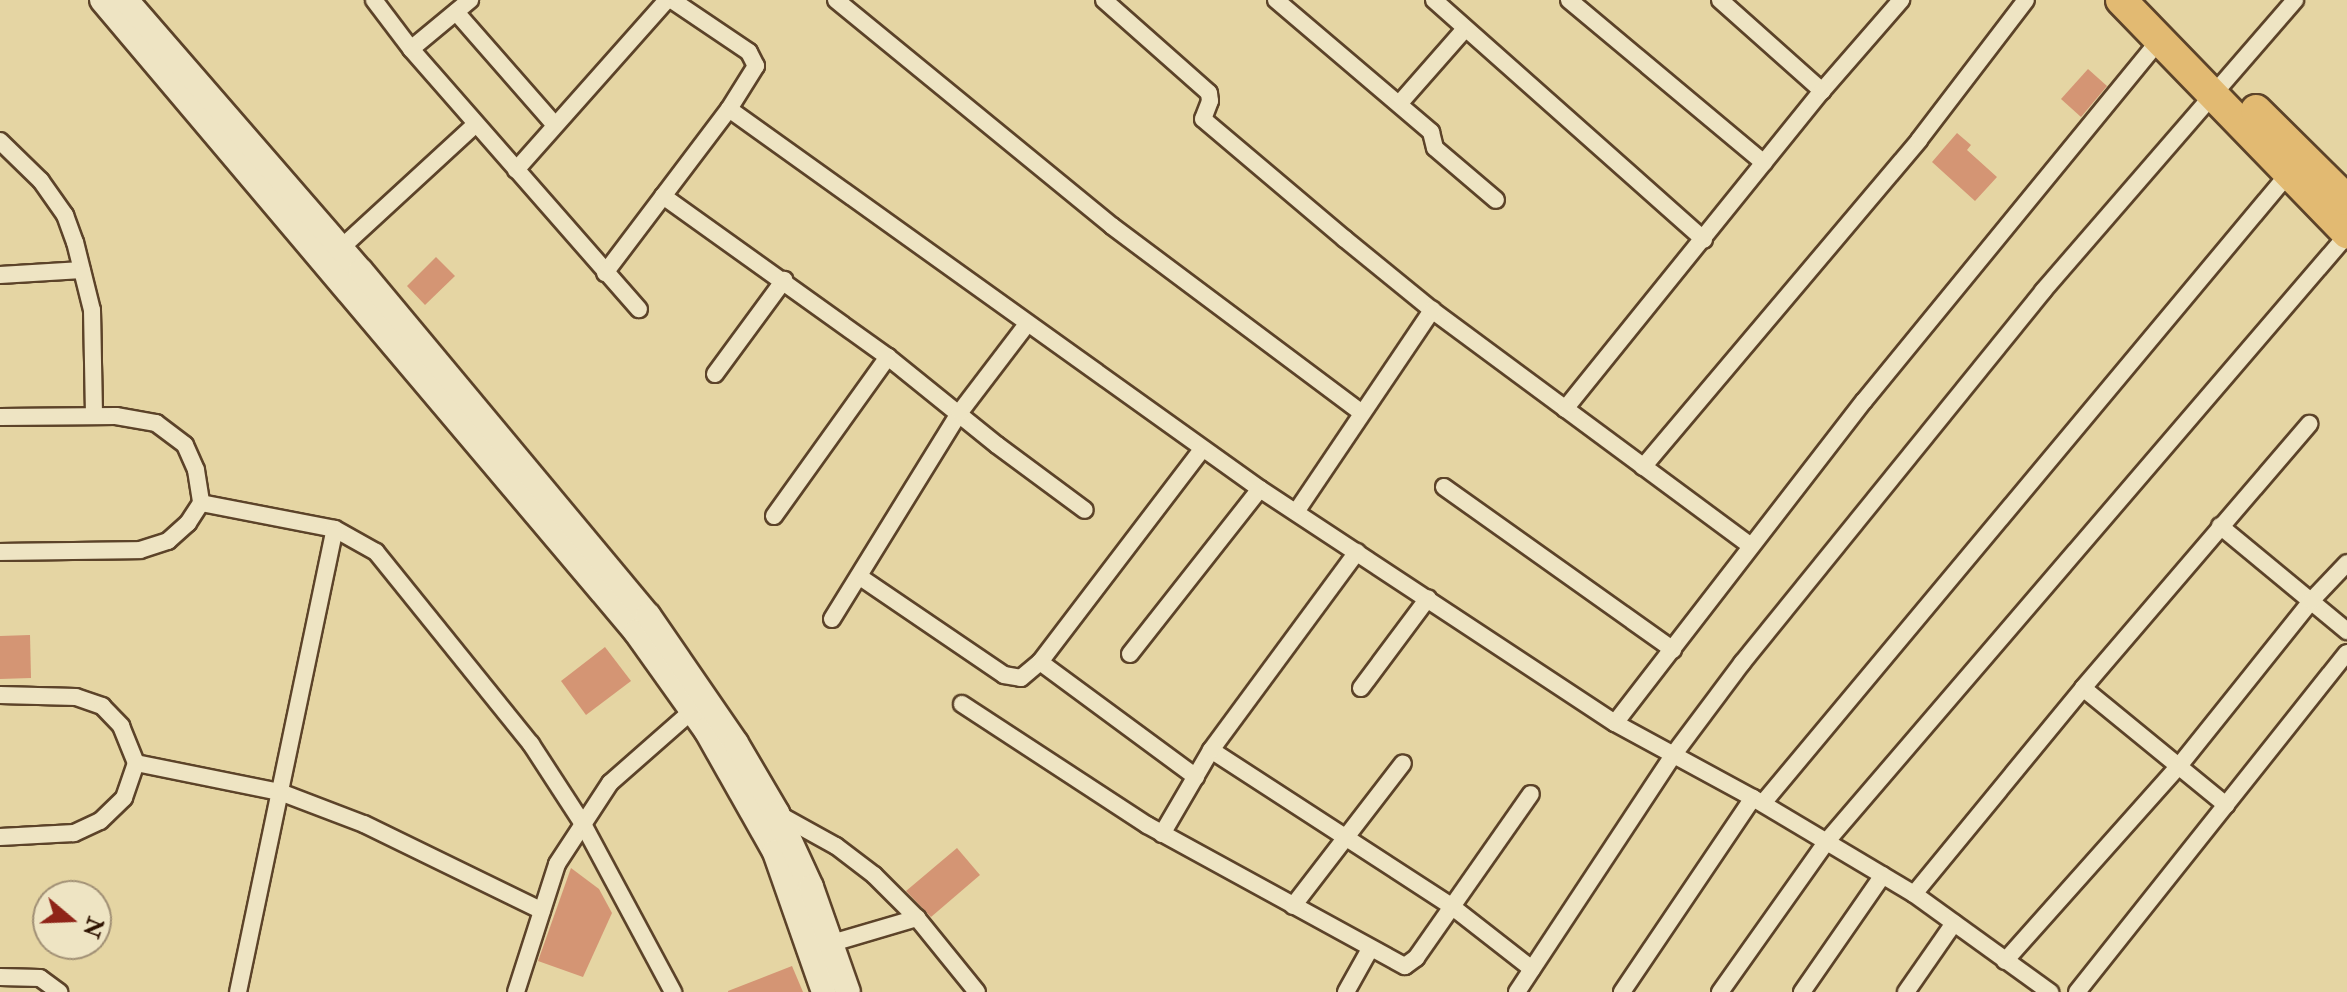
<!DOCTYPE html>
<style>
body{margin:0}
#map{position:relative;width:2347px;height:992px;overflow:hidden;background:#e5d5a3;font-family:"IM FELL Double Pica",serif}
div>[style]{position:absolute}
.building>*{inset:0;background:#d49574}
.roads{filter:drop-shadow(2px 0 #5c4329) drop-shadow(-2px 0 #5c4329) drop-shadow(0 2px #5c4329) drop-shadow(0 -2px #5c4329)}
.street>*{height:16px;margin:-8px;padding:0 8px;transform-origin:8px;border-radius:8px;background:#eee4c3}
.secondary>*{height:24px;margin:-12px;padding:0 12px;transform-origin:12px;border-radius:12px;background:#eee4c3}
.highway>*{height:30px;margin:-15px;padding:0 15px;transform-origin:15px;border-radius:15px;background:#e2ba72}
span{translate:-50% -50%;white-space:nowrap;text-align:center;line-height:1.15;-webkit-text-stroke:8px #eee4c3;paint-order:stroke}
.north{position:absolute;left:32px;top:880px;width:80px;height:80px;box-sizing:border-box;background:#eee4c3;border:2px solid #a19075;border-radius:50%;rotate:109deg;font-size:22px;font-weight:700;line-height:32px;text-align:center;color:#2e1200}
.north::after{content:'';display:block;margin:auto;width:28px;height:36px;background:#8f2418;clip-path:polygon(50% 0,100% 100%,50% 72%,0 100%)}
</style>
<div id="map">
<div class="building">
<i style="clip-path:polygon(2088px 69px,2107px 86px,2081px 117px,2061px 99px)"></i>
<i style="clip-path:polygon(1957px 133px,1971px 145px,1967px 150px,1997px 177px,1975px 201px,1932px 162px)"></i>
<i style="clip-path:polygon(436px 257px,455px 276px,425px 305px,407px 286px)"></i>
<i style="clip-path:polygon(30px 635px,31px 678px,0 679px,0 636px)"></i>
<i style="clip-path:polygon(605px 647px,631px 681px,586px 715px,561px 681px)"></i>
<i style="clip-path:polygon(957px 848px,980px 875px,931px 917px,906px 891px)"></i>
<i style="clip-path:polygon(571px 868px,599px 889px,612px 913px,583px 977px,538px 961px)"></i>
<i style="clip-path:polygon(792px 966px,803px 992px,728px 992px,728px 991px)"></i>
</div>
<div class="roads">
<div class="street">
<i style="left:374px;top:0;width:61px;rotate:52.9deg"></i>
<i style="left:411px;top:49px;width:346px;rotate:48.8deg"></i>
<i style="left:836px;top:0;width:357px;rotate:39.3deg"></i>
<i style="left:1112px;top:226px;width:312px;rotate:36.8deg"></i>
<i style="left:1104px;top:0;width:140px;rotate:41.5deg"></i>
<i style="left:1209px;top:93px;width:8px;rotate:83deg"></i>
<i style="left:1210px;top:101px;width:19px;rotate:111deg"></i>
<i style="left:1203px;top:119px;width:186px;rotate:40.2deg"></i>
<i style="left:1345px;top:239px;width:112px;rotate:39.2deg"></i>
<i style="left:1432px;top:310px;width:395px;rotate:36.5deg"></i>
<i style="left:1276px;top:0;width:204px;rotate:40.4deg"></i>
<i style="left:1431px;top:132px;width:16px;rotate:76deg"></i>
<i style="left:1435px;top:148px;width:80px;rotate:40.4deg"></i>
<i style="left:1434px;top:0;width:361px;rotate:41.6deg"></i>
<i style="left:1569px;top:0;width:254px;rotate:39.9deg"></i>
<i style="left:1720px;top:0;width:137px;rotate:41.7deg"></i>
<i style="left:456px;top:12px;width:150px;rotate:48.8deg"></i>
<i style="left:411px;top:49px;width:77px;rotate:-39.7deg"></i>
<i style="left:1399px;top:104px;width:100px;rotate:-48.7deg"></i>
<i style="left:729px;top:109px;width:653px;rotate:35.59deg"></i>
<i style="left:1260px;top:489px;width:425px;rotate:33.4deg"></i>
<i style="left:1615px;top:723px;width:157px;rotate:28.5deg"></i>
<i style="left:1753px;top:798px;width:187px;rotate:30.8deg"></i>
<i style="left:1914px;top:894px;width:168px;rotate:35.8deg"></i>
<i style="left:0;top:141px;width:57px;rotate:44.3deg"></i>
<i style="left:41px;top:181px;width:42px;rotate:54.8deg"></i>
<i style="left:65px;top:215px;width:29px;rotate:70deg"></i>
<i style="left:75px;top:242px;width:70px;rotate:76deg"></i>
<i style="left:92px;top:310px;width:106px;rotate:88.9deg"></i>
<i style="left:516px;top:170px;width:227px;rotate:-48.4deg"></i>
<i style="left:663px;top:196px;width:277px;rotate:35.6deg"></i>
<i style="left:888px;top:357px;width:140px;rotate:38.9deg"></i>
<i style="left:997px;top:445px;width:109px;rotate:36.5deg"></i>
<i style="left:341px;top:248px;width:183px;rotate:-42.6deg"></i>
<i style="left:605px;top:273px;width:206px;rotate:-52.9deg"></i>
<i style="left:729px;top:109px;width:51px;rotate:-57.9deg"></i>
<i style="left:756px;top:66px;width:16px;rotate:-117deg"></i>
<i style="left:749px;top:52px;width:93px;rotate:-146deg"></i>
<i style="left:0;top:275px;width:82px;rotate:-3.5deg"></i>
<i style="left:715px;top:374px;width:117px;rotate:-53.7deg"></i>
<i style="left:1565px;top:409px;width:409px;rotate:-51.1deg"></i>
<i style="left:1822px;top:91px;width:121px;rotate:-49deg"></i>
<i style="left:0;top:417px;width:116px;rotate:-0.5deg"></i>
<i style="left:116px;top:416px;width:41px;rotate:9.9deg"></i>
<i style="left:156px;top:423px;width:36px;rotate:37deg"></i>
<i style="left:185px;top:445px;width:27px;rotate:66deg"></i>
<i style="left:196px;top:470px;width:33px;rotate:81deg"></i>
<i style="left:201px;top:503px;width:24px;rotate:123deg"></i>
<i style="left:188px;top:523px;width:27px;rotate:138deg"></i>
<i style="left:168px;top:541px;width:29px;rotate:162deg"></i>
<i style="left:140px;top:550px;width:140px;rotate:179.2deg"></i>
<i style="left:1643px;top:467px;width:428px;rotate:-49.8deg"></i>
<i style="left:1919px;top:140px;width:176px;rotate:-52.6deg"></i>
<i style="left:1444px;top:487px;width:281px;rotate:35.4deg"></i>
<i style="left:201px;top:503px;width:136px;rotate:11deg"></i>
<i style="left:335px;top:529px;width:47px;rotate:29.3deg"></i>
<i style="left:376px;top:552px;width:247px;rotate:51.1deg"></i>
<i style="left:531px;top:744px;width:95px;rotate:57deg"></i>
<i style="left:583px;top:824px;width:191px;rotate:61.8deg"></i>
<i style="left:1296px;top:512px;width:244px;rotate:-56deg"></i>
<i style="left:774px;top:516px;width:196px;rotate:-54.4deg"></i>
<i style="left:2220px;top:526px;width:165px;rotate:39.6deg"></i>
<i style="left:860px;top:577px;width:174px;rotate:34.2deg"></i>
<i style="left:1004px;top:675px;width:17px;rotate:10deg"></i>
<i style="left:1021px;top:678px;width:25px;rotate:-40deg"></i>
<i style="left:832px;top:619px;width:243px;rotate:-58.3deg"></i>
<i style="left:960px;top:412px;width:111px;rotate:-52.7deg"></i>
<i style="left:1130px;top:654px;width:210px;rotate:-51.8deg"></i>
<i style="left:1361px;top:688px;width:112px;rotate:-53.3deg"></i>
<i style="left:2083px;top:688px;width:185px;rotate:39.3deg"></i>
<i style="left:0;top:695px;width:76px;rotate:1.5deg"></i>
<i style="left:76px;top:697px;width:28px;rotate:19deg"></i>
<i style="left:102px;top:706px;width:28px;rotate:46deg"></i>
<i style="left:121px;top:726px;width:40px;rotate:68deg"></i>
<i style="left:136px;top:763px;width:37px;rotate:109deg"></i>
<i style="left:124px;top:798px;width:33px;rotate:136deg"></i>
<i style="left:100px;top:821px;width:29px;rotate:155deg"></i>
<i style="left:74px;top:833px;width:74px;rotate:176.9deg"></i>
<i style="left:962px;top:704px;width:221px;rotate:33.2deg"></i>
<i style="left:1147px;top:825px;width:294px;rotate:28.7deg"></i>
<i style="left:1405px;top:966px;width:14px;rotate:-36deg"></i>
<i style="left:1416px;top:958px;width:200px;rotate:-55deg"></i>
<i style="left:1615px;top:723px;width:407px;rotate:-52.3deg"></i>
<i style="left:1864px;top:401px;width:466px;rotate:-50.7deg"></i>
<i style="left:1211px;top:750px;width:285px;rotate:33deg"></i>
<i style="left:1450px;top:905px;width:104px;rotate:38deg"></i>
<i style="left:136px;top:763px;width:147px;rotate:11.4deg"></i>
<i style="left:280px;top:792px;width:90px;rotate:20.9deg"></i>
<i style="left:364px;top:824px;width:198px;rotate:26deg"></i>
<i style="left:1196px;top:777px;width:194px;rotate:-143.6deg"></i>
<i style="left:1040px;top:662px;width:268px;rotate:-52.7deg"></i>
<i style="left:1763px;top:803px;width:821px;rotate:-50.14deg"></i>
<i style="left:778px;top:814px;width:66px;rotate:28.9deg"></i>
<i style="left:836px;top:846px;width:48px;rotate:37.3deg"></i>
<i style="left:874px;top:875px;width:61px;rotate:45deg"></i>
<i style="left:917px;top:918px;width:95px;rotate:51deg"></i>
<i style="left:1162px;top:834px;width:97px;rotate:-59.7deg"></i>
<i style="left:1211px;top:750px;width:246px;rotate:-53.6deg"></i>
<i style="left:1914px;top:894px;width:266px;rotate:-50.6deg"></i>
<i style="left:2083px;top:688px;width:348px;rotate:-49.4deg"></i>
<i style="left:1293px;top:906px;width:180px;rotate:-52.4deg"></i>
<i style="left:832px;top:943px;width:89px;rotate:-16.4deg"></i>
<i style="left:2005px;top:961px;width:261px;rotate:-48.3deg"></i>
<i style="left:2179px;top:766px;width:211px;rotate:-51.3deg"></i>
<i style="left:2311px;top:601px;width:52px;rotate:-46.5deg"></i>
<i style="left:0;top:977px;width:40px;rotate:1.4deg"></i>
<i style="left:40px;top:978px;width:24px;rotate:36deg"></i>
<i style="left:238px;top:992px;width:473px;rotate:-78.2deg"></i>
<i style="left:516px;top:992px;width:134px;rotate:-72.2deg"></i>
<i style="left:557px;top:864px;width:97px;rotate:-56.8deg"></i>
<i style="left:610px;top:783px;width:109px;rotate:-41.3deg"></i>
<i style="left:1346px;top:992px;width:49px;rotate:-60.8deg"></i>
<i style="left:1517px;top:992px;width:285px;rotate:-56.6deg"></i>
<i style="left:1674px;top:754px;width:114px;rotate:-53.2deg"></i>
<i style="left:1742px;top:663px;width:479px;rotate:-51deg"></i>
<i style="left:2043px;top:291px;width:385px;rotate:-49.1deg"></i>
<i style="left:1622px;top:992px;width:234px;rotate:-56deg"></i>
<i style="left:1720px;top:992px;width:185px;rotate:-54.7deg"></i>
<i style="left:1827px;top:841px;width:799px;rotate:-49.37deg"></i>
<i style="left:1802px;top:992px;width:142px;rotate:-55.3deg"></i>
<i style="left:1906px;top:992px;width:84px;rotate:-55.2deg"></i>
<i style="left:2077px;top:992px;width:433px;rotate:-51.5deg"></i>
</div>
<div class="secondary">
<i style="left:102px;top:0;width:827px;rotate:49.8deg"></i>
<i style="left:636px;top:632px;width:120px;rotate:54.5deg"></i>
<i style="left:706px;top:730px;width:140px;rotate:60.5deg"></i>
<i style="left:775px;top:852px;width:148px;rotate:70.7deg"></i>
<i style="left:126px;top:0;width:359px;rotate:49.1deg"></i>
<i style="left:361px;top:271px;width:448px;rotate:50.2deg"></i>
<i style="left:648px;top:615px;width:155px;rotate:55.5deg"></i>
<i style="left:736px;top:743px;width:81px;rotate:59.6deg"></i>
<i style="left:777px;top:813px;width:81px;rotate:65.3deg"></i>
<i style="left:811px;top:887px;width:111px;rotate:70.6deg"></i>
</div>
<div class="highway">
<i style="left:2121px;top:0;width:325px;rotate:45.9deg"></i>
<i style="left:2256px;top:110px;width:128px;rotate:44.7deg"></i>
</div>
</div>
<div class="north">N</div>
</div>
